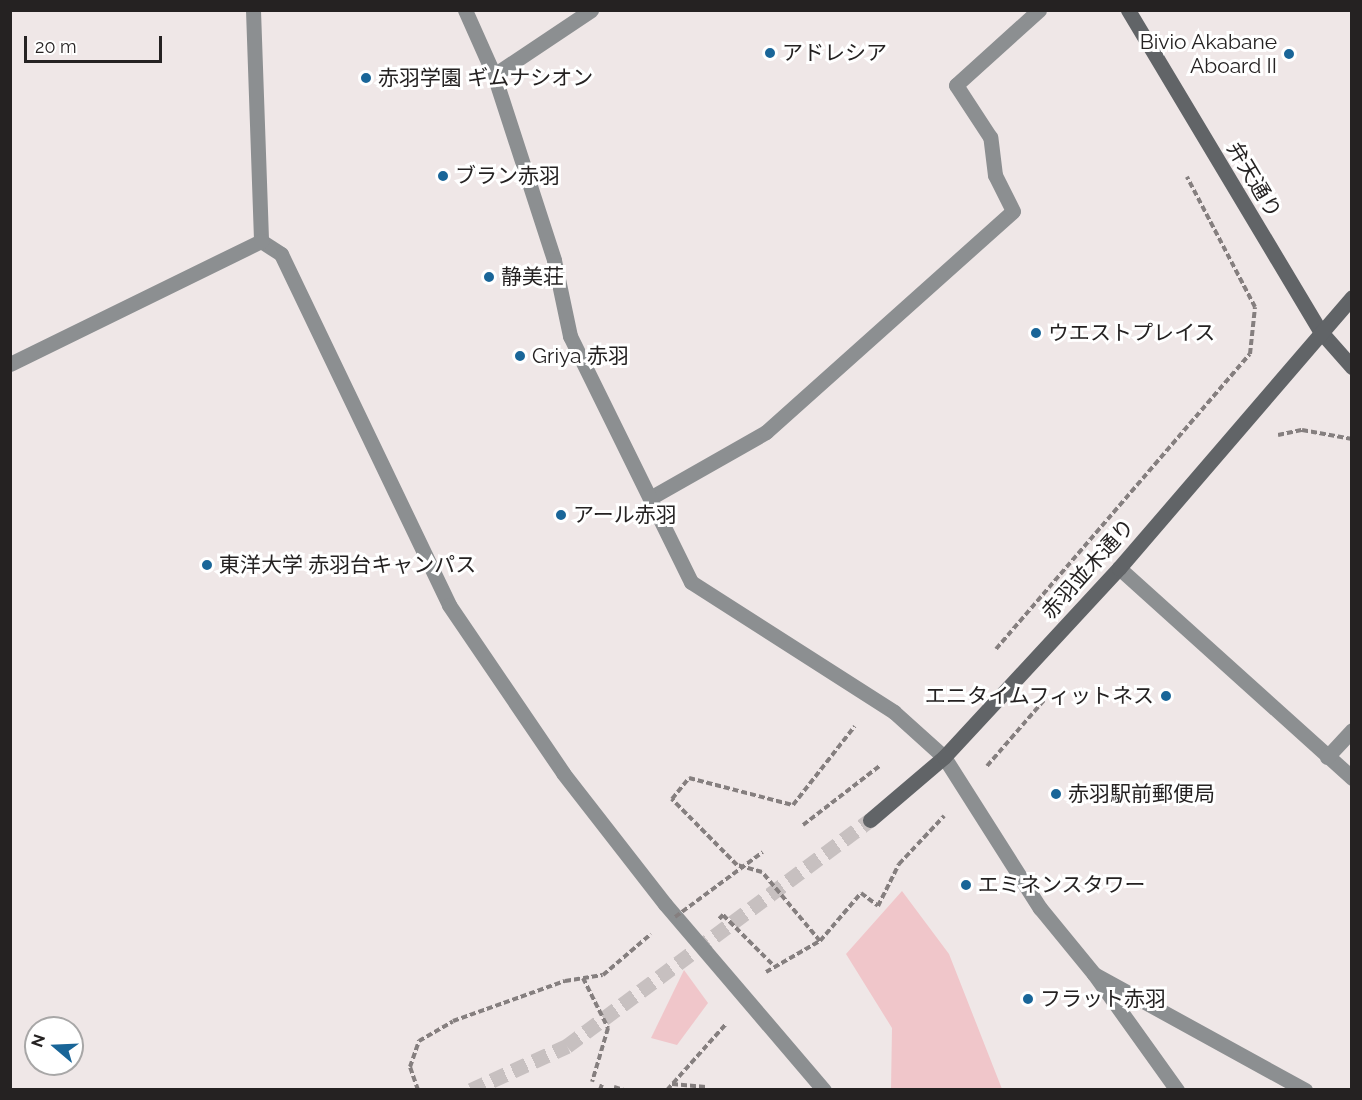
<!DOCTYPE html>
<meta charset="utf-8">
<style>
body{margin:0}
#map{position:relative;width:1362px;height:1100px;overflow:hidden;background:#efe7e7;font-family:Raleway,"Noto Sans JP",sans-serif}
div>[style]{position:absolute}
.green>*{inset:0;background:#f0c6ca}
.secondary-tunnel>*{height:15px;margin-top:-7.5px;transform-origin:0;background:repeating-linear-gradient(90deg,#c7c0c0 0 15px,transparent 0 23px)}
.path>*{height:4px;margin-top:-2px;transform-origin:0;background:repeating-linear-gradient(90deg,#857f7f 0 6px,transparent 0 9px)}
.lane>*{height:15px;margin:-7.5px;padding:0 7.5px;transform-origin:7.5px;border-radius:7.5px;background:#8c8f91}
.street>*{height:15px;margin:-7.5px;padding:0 7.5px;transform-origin:7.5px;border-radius:7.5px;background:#8c8f91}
.secondary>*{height:15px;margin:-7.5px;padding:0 7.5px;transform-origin:7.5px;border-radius:7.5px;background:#616467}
.path-bridge>*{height:4px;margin-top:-2px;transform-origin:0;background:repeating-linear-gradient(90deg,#857f7f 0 6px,transparent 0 9px)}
.dots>*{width:16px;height:16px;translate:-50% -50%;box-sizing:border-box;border:3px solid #fff;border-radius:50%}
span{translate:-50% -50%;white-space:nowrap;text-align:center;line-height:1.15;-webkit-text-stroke:6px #fff;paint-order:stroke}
.poi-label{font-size:21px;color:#252222}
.right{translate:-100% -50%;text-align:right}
.left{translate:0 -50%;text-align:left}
.street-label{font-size:21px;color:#252222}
.frame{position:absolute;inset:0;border:12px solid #252222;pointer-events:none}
.north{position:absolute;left:24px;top:1016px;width:60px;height:60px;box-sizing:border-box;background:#fff;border:2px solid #a8a7a7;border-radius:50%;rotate:289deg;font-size:16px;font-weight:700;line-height:24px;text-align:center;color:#252222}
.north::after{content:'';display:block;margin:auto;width:21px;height:27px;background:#196598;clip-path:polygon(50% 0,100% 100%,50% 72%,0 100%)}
.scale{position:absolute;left:24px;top:36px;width:138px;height:27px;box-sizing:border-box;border:3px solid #252222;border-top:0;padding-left:8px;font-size:18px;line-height:21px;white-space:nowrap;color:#252222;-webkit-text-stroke:4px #fff;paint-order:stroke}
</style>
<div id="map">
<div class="green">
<i style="clip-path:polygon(902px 891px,949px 954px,1002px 1089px,891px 1089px,892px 1028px,846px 954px)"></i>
<i style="clip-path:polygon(684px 970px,708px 1003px,677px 1045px,651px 1038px)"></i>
</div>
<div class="secondary-tunnel">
<i style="left:471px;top:1090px;width:106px;rotate:-24.6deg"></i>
<i style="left:567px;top:1046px;width:378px;rotate:-36.7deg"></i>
</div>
<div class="path">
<i style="left:1278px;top:435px;width:25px;rotate:-12deg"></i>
<i style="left:1302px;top:430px;width:51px;rotate:10.2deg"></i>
<i style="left:996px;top:649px;width:389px;rotate:-49.3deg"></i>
<i style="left:1250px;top:354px;width:47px;rotate:-83.9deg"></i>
<i style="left:1255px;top:307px;width:147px;rotate:-117.6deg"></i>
<i style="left:987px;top:766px;width:89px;rotate:-49.1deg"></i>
<i style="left:803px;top:825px;width:98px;rotate:-37.6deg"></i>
<i style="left:719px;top:919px;width:6px;rotate:-45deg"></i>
<i style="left:723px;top:915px;width:71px;rotate:45deg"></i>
<i style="left:820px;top:941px;width:90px;rotate:-130deg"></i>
<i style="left:762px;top:872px;width:26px;rotate:-164deg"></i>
<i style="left:737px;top:865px;width:93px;rotate:-134.6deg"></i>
<i style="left:672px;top:799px;width:27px;rotate:-51deg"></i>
<i style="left:689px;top:778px;width:107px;rotate:14.6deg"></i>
<i style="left:793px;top:805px;width:100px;rotate:-51.9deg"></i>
<i style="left:766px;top:972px;width:62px;rotate:-29.9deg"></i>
<i style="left:820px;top:941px;width:63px;rotate:-49.5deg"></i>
<i style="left:861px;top:893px;width:21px;rotate:37deg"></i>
<i style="left:878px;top:906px;width:47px;rotate:-63.4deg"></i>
<i style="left:899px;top:864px;width:66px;rotate:-46.8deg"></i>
<i style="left:583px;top:978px;width:56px;rotate:63.4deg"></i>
<i style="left:608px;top:1028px;width:56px;rotate:106.5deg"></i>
<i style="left:672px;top:1084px;width:34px;rotate:5deg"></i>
<i style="left:614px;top:1087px;width:10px;rotate:17deg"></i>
<i style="left:418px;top:1090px;width:24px;rotate:-109deg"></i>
<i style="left:410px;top:1067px;width:28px;rotate:-71deg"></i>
<i style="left:419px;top:1041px;width:39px;rotate:-30deg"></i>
<i style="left:453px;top:1021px;width:119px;rotate:-19.7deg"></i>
<i style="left:565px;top:981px;width:38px;rotate:-9deg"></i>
<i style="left:603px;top:975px;width:63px;rotate:-40.5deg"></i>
<i style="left:600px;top:1090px;width:6px;rotate:-72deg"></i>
<i style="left:667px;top:1090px;width:89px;rotate:-48.2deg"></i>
</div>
<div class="lane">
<i style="left:650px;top:498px;width:133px;rotate:-29.6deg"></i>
<i style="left:766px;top:432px;width:331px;rotate:-41.8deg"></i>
<i style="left:1013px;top:211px;width:40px;rotate:-116.6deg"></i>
<i style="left:995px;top:175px;width:38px;rotate:-97deg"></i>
<i style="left:990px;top:137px;width:62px;rotate:-123.2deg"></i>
<i style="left:956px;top:85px;width:112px;rotate:-42.1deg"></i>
<i style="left:1094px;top:974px;width:143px;rotate:54.4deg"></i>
</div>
<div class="street">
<i style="left:253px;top:10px;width:231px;rotate:88deg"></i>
<i style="left:465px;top:10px;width:71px;rotate:66deg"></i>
<i style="left:494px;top:75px;width:194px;rotate:72deg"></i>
<i style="left:554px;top:260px;width:78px;rotate:78.1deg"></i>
<i style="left:570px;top:336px;width:274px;rotate:63.8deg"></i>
<i style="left:691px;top:582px;width:241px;rotate:32.6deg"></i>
<i style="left:894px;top:712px;width:67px;rotate:42deg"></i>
<i style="left:944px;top:757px;width:179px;rotate:57.6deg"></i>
<i style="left:1040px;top:908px;width:85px;rotate:50.7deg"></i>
<i style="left:1094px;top:974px;width:241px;rotate:28.8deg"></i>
<i style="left:494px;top:75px;width:117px;rotate:-33.8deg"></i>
<i style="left:261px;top:241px;width:24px;rotate:33deg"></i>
<i style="left:281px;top:254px;width:389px;rotate:64.4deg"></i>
<i style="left:449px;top:605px;width:203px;rotate:55.8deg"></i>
<i style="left:563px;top:773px;width:166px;rotate:52.1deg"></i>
<i style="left:665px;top:904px;width:245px;rotate:49.5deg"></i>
<i style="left:10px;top:364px;width:280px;rotate:-26.1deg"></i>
<i style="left:1119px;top:568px;width:314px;rotate:42deg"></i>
<i style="left:1327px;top:757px;width:37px;rotate:-47deg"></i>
</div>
<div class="secondary">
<i style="left:1128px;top:10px;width:375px;rotate:59.1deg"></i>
<i style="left:1321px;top:332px;width:47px;rotate:48.5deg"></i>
<i style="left:870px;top:820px;width:97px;rotate:-40.4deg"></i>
<i style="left:944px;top:757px;width:258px;rotate:-47.2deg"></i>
<i style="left:1119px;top:568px;width:357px;rotate:-49.3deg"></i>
</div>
<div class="path-bridge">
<i style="left:675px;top:917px;width:109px;rotate:-36.5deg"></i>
</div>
<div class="dots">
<i style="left:770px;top:53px;background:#196598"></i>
<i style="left:1289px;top:54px;background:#196598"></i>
<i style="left:366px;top:78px;background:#196598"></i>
<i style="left:443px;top:176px;background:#196598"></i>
<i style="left:489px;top:277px;background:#196598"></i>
<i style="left:1036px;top:333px;background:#196598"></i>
<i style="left:520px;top:356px;background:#196598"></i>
<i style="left:561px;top:515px;background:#196598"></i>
<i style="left:207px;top:565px;background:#196598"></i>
<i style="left:1166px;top:696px;background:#196598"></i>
<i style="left:1056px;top:794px;background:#196598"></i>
<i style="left:966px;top:885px;background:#196598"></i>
<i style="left:1028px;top:999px;background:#196598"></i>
</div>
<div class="poi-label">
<span class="right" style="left:1277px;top:54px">Bivio Akabane<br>Aboard II</span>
<span class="left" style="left:782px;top:53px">アドレシア</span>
<span class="left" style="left:378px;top:78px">赤羽学園 ギムナシオン</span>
<span class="left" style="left:455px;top:176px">ブラン赤羽</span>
<span class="left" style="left:501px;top:277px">静美荘</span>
<span class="left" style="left:1048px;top:333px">ウエストプレイス</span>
<span class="left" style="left:532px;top:356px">Griya 赤羽</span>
<span class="left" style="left:573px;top:515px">アール赤羽</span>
<span class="left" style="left:219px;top:565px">東洋大学 赤羽台キャンパス</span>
<span class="right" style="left:1154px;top:696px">エニタイムフィットネス</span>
<span class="left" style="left:1068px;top:794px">赤羽駅前郵便局</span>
<span class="left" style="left:978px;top:885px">エミネンスタワー</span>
<span class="left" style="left:1040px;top:999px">フラット赤羽</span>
</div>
<div class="street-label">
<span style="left:1254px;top:180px;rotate:59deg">弁天通り</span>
<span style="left:1088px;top:569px;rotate:-48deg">赤羽並木通り</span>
</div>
<div class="frame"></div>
<div class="north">N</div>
<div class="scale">20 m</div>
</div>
